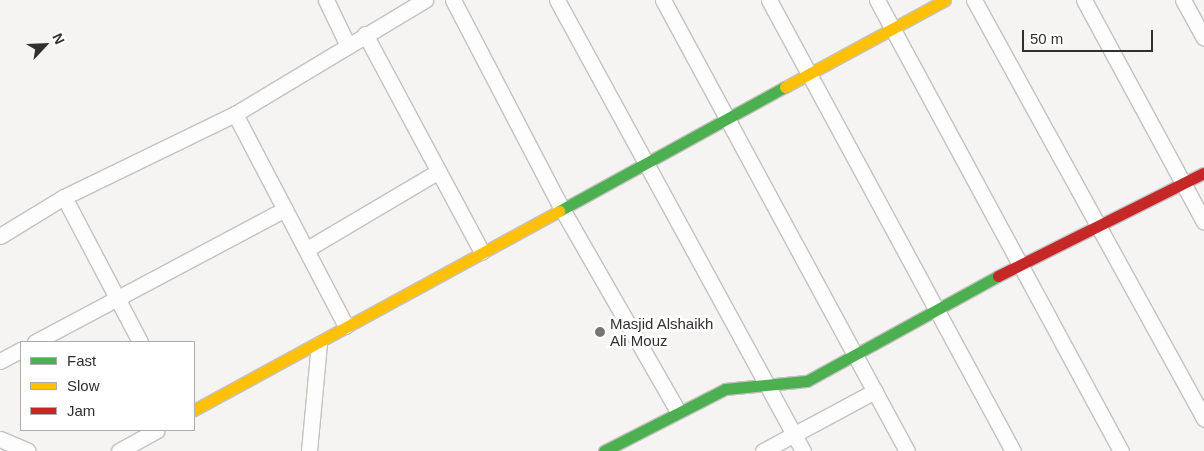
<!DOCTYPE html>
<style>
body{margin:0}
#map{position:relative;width:1204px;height:451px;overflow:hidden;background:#f6f4f2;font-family:Arial,sans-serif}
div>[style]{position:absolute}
.roads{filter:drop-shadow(1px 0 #c3c2c0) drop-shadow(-1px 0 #c3c2c0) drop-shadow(0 1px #c3c2c0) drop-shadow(0 -1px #c3c2c0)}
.street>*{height:15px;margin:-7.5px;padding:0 7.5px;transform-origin:7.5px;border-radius:7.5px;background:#fefdfd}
.fast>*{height:11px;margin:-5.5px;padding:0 5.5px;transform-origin:5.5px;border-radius:5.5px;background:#4caf50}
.slow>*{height:11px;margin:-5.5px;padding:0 5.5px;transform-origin:5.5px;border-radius:5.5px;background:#ffc107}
.jam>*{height:11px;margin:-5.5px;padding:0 5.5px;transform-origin:5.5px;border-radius:5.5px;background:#c62828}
.dots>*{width:14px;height:14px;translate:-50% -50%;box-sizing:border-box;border:2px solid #fff;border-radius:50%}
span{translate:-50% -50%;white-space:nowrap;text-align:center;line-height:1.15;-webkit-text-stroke:5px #fff;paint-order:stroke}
.poi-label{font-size:15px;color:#32302f}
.left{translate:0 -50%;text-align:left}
.legend{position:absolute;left:20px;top:341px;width:175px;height:90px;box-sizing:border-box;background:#fff;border:1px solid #adacac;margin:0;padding:6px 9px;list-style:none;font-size:15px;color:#32302f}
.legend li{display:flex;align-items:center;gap:10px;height:25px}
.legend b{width:25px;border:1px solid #adacac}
.north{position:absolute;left:20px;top:20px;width:50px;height:50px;-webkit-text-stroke:4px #fff;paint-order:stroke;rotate:65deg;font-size:14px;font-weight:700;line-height:20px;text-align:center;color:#32302f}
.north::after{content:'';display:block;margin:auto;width:18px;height:22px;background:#32302f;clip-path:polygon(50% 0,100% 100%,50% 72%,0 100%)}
.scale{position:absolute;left:1022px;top:30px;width:131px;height:22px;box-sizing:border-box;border:2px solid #32302f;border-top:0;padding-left:6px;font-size:15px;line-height:18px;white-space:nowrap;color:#32302f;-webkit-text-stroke:4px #fff;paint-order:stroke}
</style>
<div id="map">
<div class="roads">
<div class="street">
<i style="left:326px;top:0;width:51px;rotate:64.4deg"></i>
<i style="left:453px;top:0;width:236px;rotate:62.5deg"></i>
<i style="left:562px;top:209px;width:232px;rotate:60.2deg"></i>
<i style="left:557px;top:0;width:514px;rotate:61.39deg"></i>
<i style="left:663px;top:0;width:513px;rotate:61.59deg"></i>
<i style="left:769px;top:0;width:513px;rotate:61.59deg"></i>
<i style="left:877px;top:0;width:513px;rotate:61.59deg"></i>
<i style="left:974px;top:0;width:478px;rotate:61.2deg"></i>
<i style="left:1084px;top:0;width:252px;rotate:61.6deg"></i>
<i style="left:1183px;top:0;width:43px;rotate:61.1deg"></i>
<i style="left:365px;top:34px;width:247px;rotate:61.8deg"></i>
<i style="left:235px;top:114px;width:239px;rotate:62.4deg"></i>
<i style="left:64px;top:197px;width:164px;rotate:62.3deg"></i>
<i style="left:0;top:236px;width:75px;rotate:-31.4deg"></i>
<i style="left:64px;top:197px;width:190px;rotate:-25.9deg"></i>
<i style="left:235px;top:114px;width:222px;rotate:-31deg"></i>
<i style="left:307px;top:249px;width:151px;rotate:-30.6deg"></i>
<i style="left:35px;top:342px;width:283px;rotate:-28deg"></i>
<i style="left:0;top:361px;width:24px;rotate:-28deg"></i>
<i style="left:0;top:439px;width:30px;rotate:23deg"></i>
<i style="left:119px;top:451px;width:43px;rotate:-28.9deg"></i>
<i style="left:309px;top:451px;width:107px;rotate:-84.7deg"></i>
<i style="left:763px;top:451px;width:127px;rotate:-28.2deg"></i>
</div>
<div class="fast">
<i style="left:559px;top:211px;width:258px;rotate:-28.8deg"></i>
<i style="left:604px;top:451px;width:136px;rotate:-27.1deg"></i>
<i style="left:725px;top:389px;width:82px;rotate:-5.6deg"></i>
<i style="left:807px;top:381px;width:218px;rotate:-28.8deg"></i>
</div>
<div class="slow">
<i style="left:785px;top:87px;width:182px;rotate:-28.5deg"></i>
<i style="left:194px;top:410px;width:416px;rotate:-28.6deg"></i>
</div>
<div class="jam">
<i style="left:998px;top:276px;width:230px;rotate:-26.6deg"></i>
</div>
</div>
<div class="dots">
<i style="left:600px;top:332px;background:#777573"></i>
</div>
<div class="poi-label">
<span class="left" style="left:610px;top:332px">Masjid Alshaikh<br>Ali Mouz</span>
</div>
<ul class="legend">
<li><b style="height:6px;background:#4caf50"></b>Fast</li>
<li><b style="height:6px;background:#ffc107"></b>Slow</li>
<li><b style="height:6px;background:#c62828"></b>Jam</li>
</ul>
<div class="north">N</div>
<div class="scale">50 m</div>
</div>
